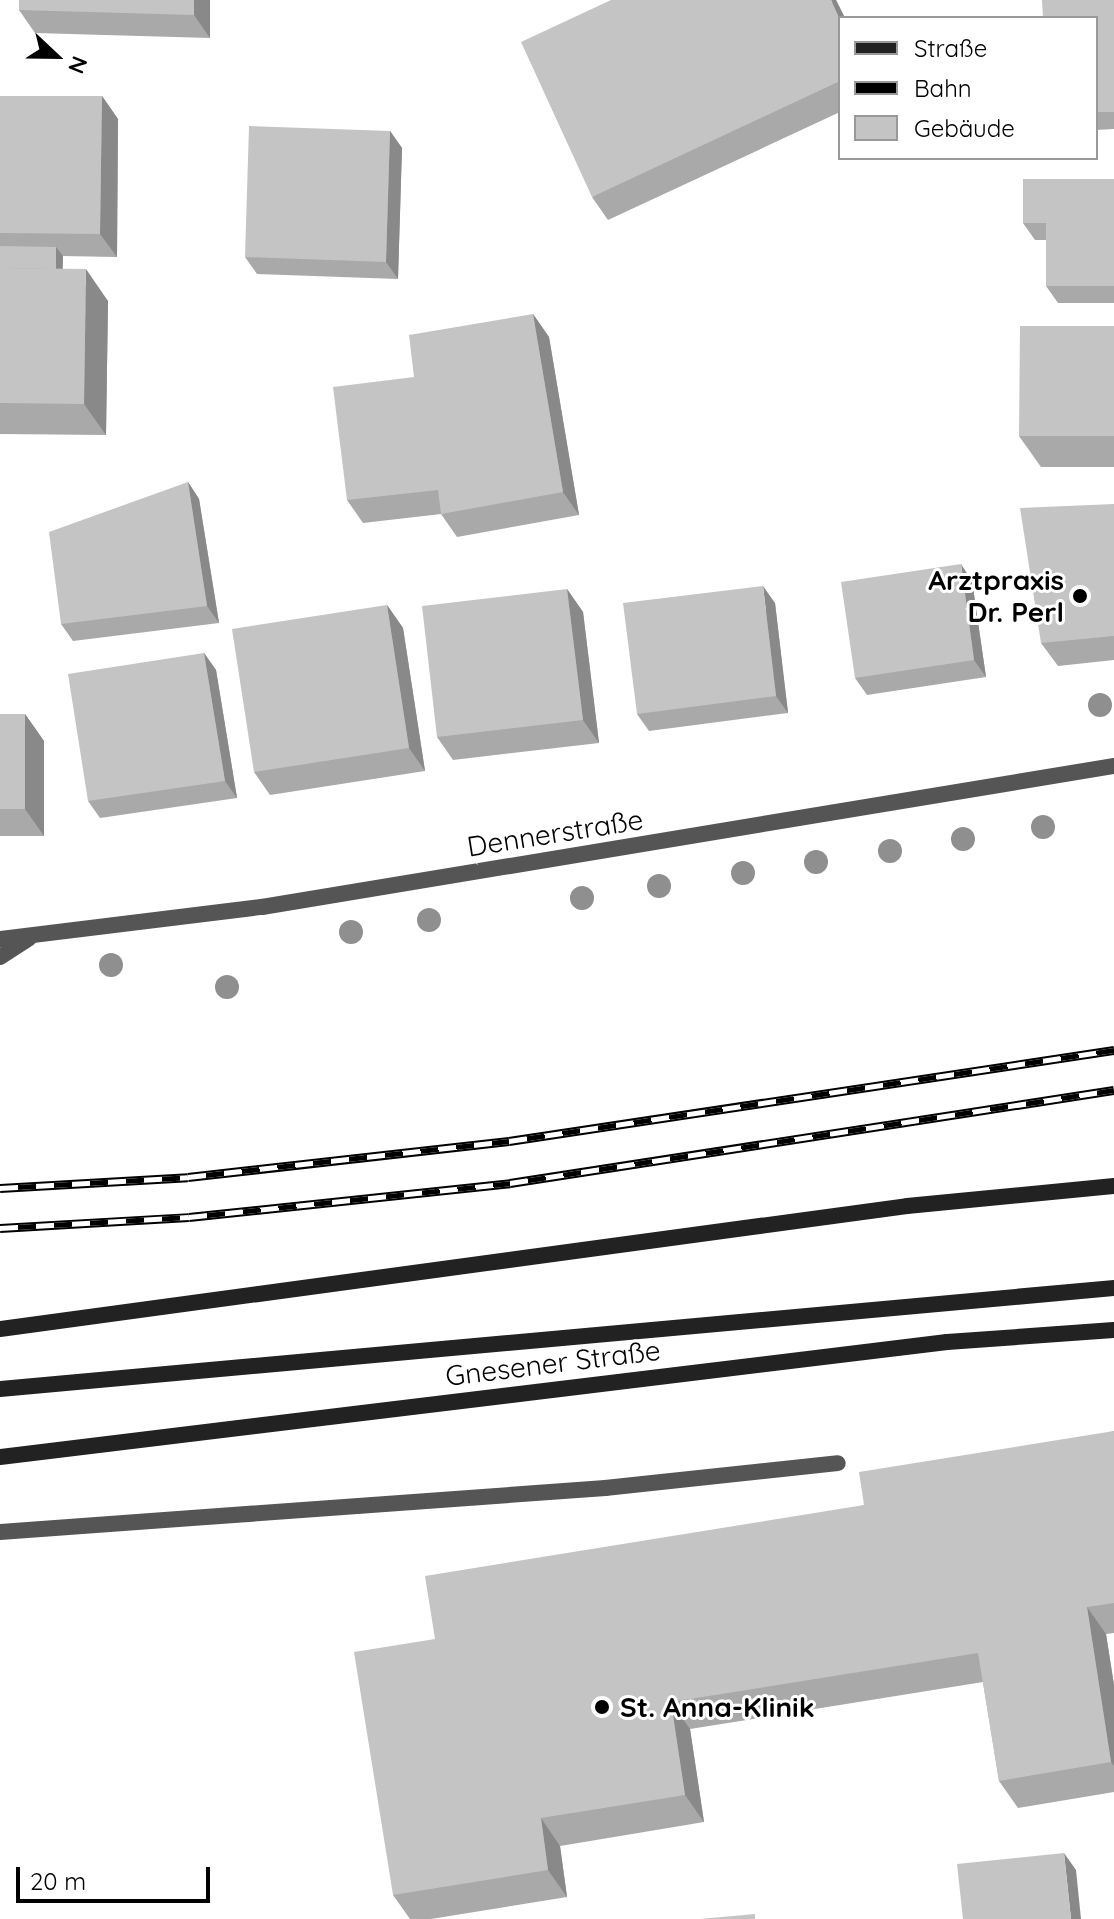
<!DOCTYPE html>
<meta charset="utf-8">
<style>
body{margin:0}
#map{position:relative;width:1114px;height:1919px;overflow:hidden;background:#fff;font-family:Quicksand,sans-serif}
div>[style]{position:absolute}
.service>*{height:16px;margin:-8px;padding:0 8px;transform-origin:8px;border-radius:8px;background:#555}
.minor>*{height:16px;margin:-8px;padding:0 8px;transform-origin:8px;border-radius:8px;background:#555}
.secondary>*{height:16px;margin:-8px;padding:0 8px;transform-origin:8px;border-radius:8px;background:#222}
.rail>*{height:9px;margin-top:-4.5px;transform-origin:0;background:repeating-linear-gradient(90deg,#fff 0 18px,#000 0 36px);box-sizing:border-box;border-block:2px solid #000}
.trees>*{width:24px;height:24px;margin:-12px;border-radius:50%;background:#8f8f8f}
.wall>*{inset:0;background:#a9a9a9}
.shaded-wall>*{inset:0;background:#898989}
.building>*{inset:0;background:#c4c4c4}
.dots>*{width:22px;height:22px;translate:-50% -50%;box-sizing:border-box;border:4px solid #fff;border-radius:50%}
span{translate:-50% -50%;white-space:nowrap;text-align:center;line-height:1.15;-webkit-text-stroke:6px #fff;paint-order:stroke}
.poi-label{font-size:28px;color:#000;font-weight:700}
.right{translate:-100% -50%;text-align:right}
.left{translate:0 -50%;text-align:left}
.street-label{font-size:28px;color:#000}
.legend{position:absolute;left:838px;top:16px;width:260px;height:144px;box-sizing:border-box;background:#fff;border:2px solid #999;margin:0;padding:10px 14px;list-style:none;font-size:24px;color:#000}
.legend li{display:flex;align-items:center;gap:16px;height:40px}
.legend b{width:40px;border:2px solid #999}
.north{position:absolute;left:16px;top:16px;width:80px;height:80px;-webkit-text-stroke:6px #fff;paint-order:stroke;rotate:112deg;font-size:22px;font-weight:700;line-height:32px;text-align:center;color:#000}
.north::after{content:'';display:block;margin:auto;width:28px;height:36px;background:#000;clip-path:polygon(50% 0,100% 100%,50% 72%,0 100%)}
.scale{position:absolute;left:16px;top:1867px;width:194px;height:36px;box-sizing:border-box;border:4px solid #000;border-top:0;padding-left:10px;font-size:24px;line-height:28px;white-space:nowrap;color:#000;-webkit-text-stroke:6px #fff;paint-order:stroke}
</style>
<div id="map">
<div class="service">
<i style="left:0;top:1532px;width:607px;rotate:-4.16deg"></i>
<i style="left:605px;top:1488px;width:234px;rotate:-6.1deg"></i>
</div>
<div class="minor">
<i style="left:0;top:939px;width:264px;rotate:-7deg"></i>
<i style="left:262px;top:907px;width:864px;rotate:-9.4deg"></i>
<i style="left:0;top:957px;width:35px;rotate:-33deg"></i>
</div>
<div class="secondary">
<i style="left:0;top:1329px;width:915px;rotate:-7.72deg"></i>
<i style="left:907px;top:1206px;width:208px;rotate:-5.5deg"></i>
<i style="left:0;top:1389px;width:1119px;rotate:-5.18deg"></i>
<i style="left:0;top:1457px;width:954px;rotate:-6.92deg"></i>
<i style="left:947px;top:1342px;width:167px;rotate:-4.1deg"></i>
</div>
<div class="rail">
<i style="left:0;top:1188px;width:188px;rotate:-3.3deg"></i>
<i style="left:188px;top:1177px;width:323px;rotate:-6.4deg"></i>
<i style="left:509px;top:1141px;width:612px;rotate:-8.55deg"></i>
<i style="left:0;top:1228px;width:189px;rotate:-3.3deg"></i>
<i style="left:189px;top:1217px;width:323px;rotate:-6deg"></i>
<i style="left:510px;top:1183px;width:611px;rotate:-8.75deg"></i>
</div>
<div class="trees">
<i style="left:1100px;top:705px"></i>
<i style="left:1043px;top:827px"></i>
<i style="left:963px;top:839px"></i>
<i style="left:890px;top:851px"></i>
<i style="left:816px;top:862px"></i>
<i style="left:743px;top:873px"></i>
<i style="left:659px;top:886px"></i>
<i style="left:582px;top:898px"></i>
<i style="left:429px;top:920px"></i>
<i style="left:351px;top:932px"></i>
<i style="left:111px;top:965px"></i>
<i style="left:227px;top:987px"></i>
</div>
<div class="wall">
<i style="clip-path:polygon(210px 0,210px 38px,35px 33px,19px 10px)"></i>
<i style="clip-path:polygon(836px 0,845px 18px,840px 18px,840px 112px,608px 220px,592px 197px)"></i>
<i style="clip-path:polygon(1114px 0,1114px 129px,1096px 130px,1096px 18px)"></i>
<i style="clip-path:polygon(0 96px,102px 96px,118px 119px,117px 257px,63px 256px,62px 269px,108px 301px,106px 435px,0 434px)"></i>
<i style="clip-path:polygon(390px 131px,402px 148px,398px 279px,257px 274px,245px 257px)"></i>
<i style="clip-path:polygon(1114px 179px,1114px 303px,1058px 303px,1046px 286px,1046px 240px,1035px 240px,1023px 223px)"></i>
<i style="clip-path:polygon(533px 314px,549px 337px,579px 515px,457px 537px,441px 514px,363px 523px,347px 500px,414px 377px)"></i>
<i style="clip-path:polygon(1114px 326px,1114px 467px,1041px 467px,1019px 436px)"></i>
<i style="clip-path:polygon(188px 482px,199px 499px,219px 623px,73px 641px,61px 624px)"></i>
<i style="clip-path:polygon(1114px 504px,1114px 660px,1058px 666px,1041px 643px)"></i>
<i style="clip-path:polygon(972px 581px,986px 677px,867px 695px,855px 678px)"></i>
<i style="clip-path:polygon(567px 589px,583px 612px,599px 743px,453px 760px,437px 737px)"></i>
<i style="clip-path:polygon(775px 603px,788px 713px,649px 731px,637px 714px)"></i>
<i style="clip-path:polygon(387px 605px,403px 628px,425px 771px,270px 795px,254px 772px)"></i>
<i style="clip-path:polygon(204px 653px,216px 670px,237px 798px,100px 818px,88px 801px)"></i>
<i style="clip-path:polygon(0 714px,25px 714px,44px 741px,44px 836px,0 836px)"></i>
<i style="clip-path:polygon(1114px 1431px,1114px 1633px,1106px 1634px,1114px 1685px,1114px 1792px,1018px 1808px,999px 1781px,983px 1682px,690px 1729px,704px 1822px,560px 1846px,567px 1897px,431px 1919px,410px 1919px,393px 1895px,435px 1639px,864px 1505px)"></i>
</div>
<div class="shaded-wall">
<i style="clip-path:polygon(194px 0,210px 0,210px 38px,194px 15px)"></i>
<i style="clip-path:polygon(831px 0,836px 0,845px 18px,840px 18px,840px 20px)"></i>
<i style="clip-path:polygon(102px 96px,118px 119px,117px 257px,100px 234px)"></i>
<i style="clip-path:polygon(390px 131px,402px 148px,398px 279px,386px 262px)"></i>
<i style="clip-path:polygon(56px 247px,63px 256px,62px 300px,56px 291px)"></i>
<i style="clip-path:polygon(86px 269px,108px 301px,106px 435px,84px 404px)"></i>
<i style="clip-path:polygon(533px 314px,549px 337px,579px 515px,563px 492px)"></i>
<i style="clip-path:polygon(188px 482px,199px 499px,219px 623px,207px 606px)"></i>
<i style="clip-path:polygon(961px 564px,972px 581px,986px 677px,974px 660px)"></i>
<i style="clip-path:polygon(763px 586px,775px 603px,788px 713px,776px 696px)"></i>
<i style="clip-path:polygon(567px 589px,583px 612px,599px 743px,583px 720px)"></i>
<i style="clip-path:polygon(387px 605px,403px 628px,425px 771px,409px 748px)"></i>
<i style="clip-path:polygon(204px 653px,216px 670px,237px 798px,225px 781px)"></i>
<i style="clip-path:polygon(25px 714px,44px 741px,44px 836px,25px 809px)"></i>
<i style="clip-path:polygon(1087px 1607px,1106px 1634px,1114px 1685px,1114px 1766px,1111px 1762px)"></i>
<i style="clip-path:polygon(671px 1702px,690px 1729px,704px 1822px,685px 1795px)"></i>
<i style="clip-path:polygon(541px 1818px,560px 1846px,567px 1897px,548px 1870px)"></i>
<i style="clip-path:polygon(1064px 1853px,1076px 1870px,1081px 1919px,1071px 1919px)"></i>
</div>
<div class="building">
<i style="clip-path:polygon(19px 0,194px 0,194px 15px,19px 10px)"></i>
<i style="clip-path:polygon(611px 0,831px 0,840px 20px,840px 81px,592px 197px,521px 42px)"></i>
<i style="clip-path:polygon(1042px 0,1114px 0,1114px 112px,1096px 112px,1096px 18px,1043px 18px)"></i>
<i style="clip-path:polygon(0 96px,102px 96px,100px 234px,0 233px)"></i>
<i style="clip-path:polygon(249px 126px,390px 131px,386px 262px,245px 257px)"></i>
<i style="clip-path:polygon(1023px 179px,1114px 179px,1114px 286px,1046px 286px,1046px 223px,1023px 223px)"></i>
<i style="clip-path:polygon(0 246px,56px 247px,56px 269px,0 268px)"></i>
<i style="clip-path:polygon(0 268px,86px 269px,84px 404px,0 403px)"></i>
<i style="clip-path:polygon(533px 314px,563px 492px,441px 514px,438px 490px,347px 500px,333px 387px,414px 377px,409px 335px)"></i>
<i style="clip-path:polygon(1020px 326px,1114px 326px,1114px 436px,1019px 436px)"></i>
<i style="clip-path:polygon(188px 482px,207px 606px,61px 624px,49px 532px)"></i>
<i style="clip-path:polygon(1114px 504px,1114px 636px,1041px 643px,1020px 508px)"></i>
<i style="clip-path:polygon(961px 564px,974px 660px,855px 678px,841px 582px)"></i>
<i style="clip-path:polygon(763px 586px,776px 696px,637px 714px,623px 603px)"></i>
<i style="clip-path:polygon(567px 589px,583px 720px,437px 737px,422px 606px)"></i>
<i style="clip-path:polygon(387px 605px,409px 748px,254px 772px,232px 629px)"></i>
<i style="clip-path:polygon(204px 653px,225px 781px,88px 801px,68px 674px)"></i>
<i style="clip-path:polygon(0 714px,25px 714px,25px 809px,0 809px)"></i>
<i style="clip-path:polygon(1114px 1431px,1114px 1603px,1087px 1607px,1111px 1762px,999px 1781px,978px 1653px,671px 1702px,685px 1795px,541px 1818px,548px 1870px,393px 1895px,354px 1652px,435px 1639px,425px 1576px,864px 1505px,859px 1472px)"></i>
<i style="clip-path:polygon(1064px 1853px,1071px 1919px,963px 1919px,957px 1864px)"></i>
<i style="clip-path:polygon(755px 1914px,755px 1919px,700px 1919px)"></i>
</div>
<div class="dots">
<i style="left:1080px;top:596px;background:#000"></i>
<i style="left:602px;top:1707px;background:#000"></i>
</div>
<div class="poi-label">
<span class="right" style="left:1064px;top:596px">Arztpraxis<br>Dr. Perl</span>
<span class="left" style="left:620px;top:1707px">St. Anna-Klinik</span>
</div>
<div class="street-label">
<span style="left:555px;top:833px;rotate:-9deg">Dennerstraße</span>
<span style="left:553px;top:1363px;rotate:-7deg">Gnesener Straße</span>
</div>
<ul class="legend">
<li><b style="height:10px;background:#222"></b>Straße</li>
<li><b style="height:10px;background:#000"></b>Bahn</li>
<li><b style="height:22px;background:#c4c4c4"></b>Gebäude</li>
</ul>
<div class="north">N</div>
<div class="scale">20 m</div>
</div>
